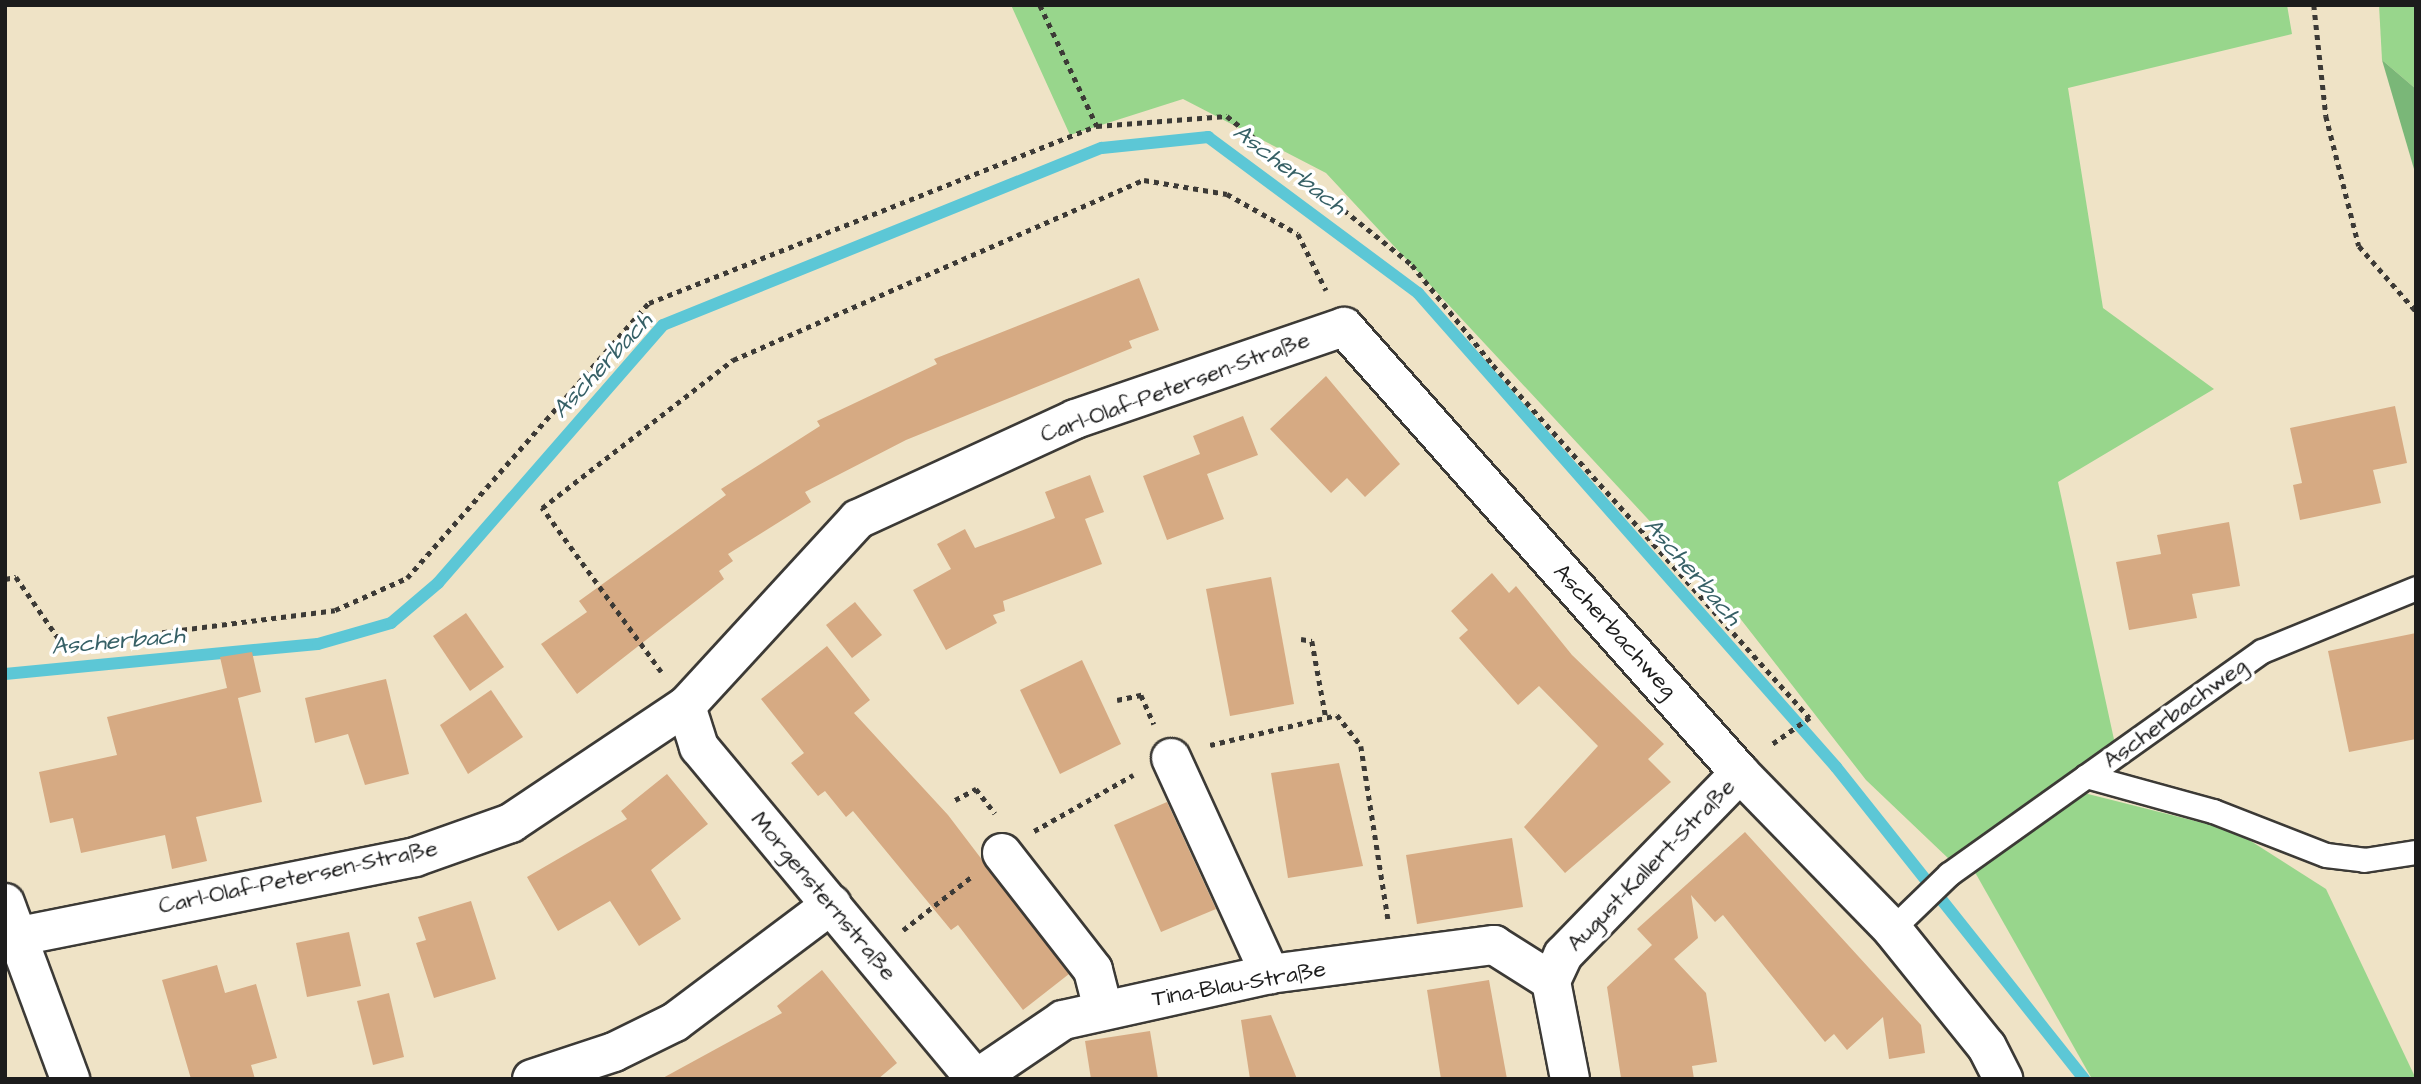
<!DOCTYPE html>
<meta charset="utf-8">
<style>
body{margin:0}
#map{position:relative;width:2421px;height:1084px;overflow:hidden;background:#efe3c6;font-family:"Architects Daughter",sans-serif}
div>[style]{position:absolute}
.green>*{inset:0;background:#98d68c}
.forest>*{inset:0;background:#7ab778}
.stream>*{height:12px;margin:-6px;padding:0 6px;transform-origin:6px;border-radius:6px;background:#5cc7d6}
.building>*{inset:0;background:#d6aa83}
.path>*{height:4.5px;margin-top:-2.25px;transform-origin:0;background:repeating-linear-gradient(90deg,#3c3a36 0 5px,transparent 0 10px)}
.roads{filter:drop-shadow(2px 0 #3c3a36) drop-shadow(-2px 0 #3c3a36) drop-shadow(0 2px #3c3a36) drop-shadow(0 -2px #3c3a36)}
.service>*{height:23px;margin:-11.5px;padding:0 11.5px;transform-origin:11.5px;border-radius:11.5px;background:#fff}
.minor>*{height:38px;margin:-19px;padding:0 19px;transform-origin:19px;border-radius:19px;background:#fff}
span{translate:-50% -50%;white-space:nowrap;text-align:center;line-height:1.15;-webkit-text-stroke:7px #fff;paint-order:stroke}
.street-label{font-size:23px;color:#1c1c1c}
.water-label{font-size:24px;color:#366066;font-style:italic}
.frame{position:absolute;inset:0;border:7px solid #1c1c1c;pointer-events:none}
</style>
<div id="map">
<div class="green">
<i style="clip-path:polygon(1011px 5px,2287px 5px,2292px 34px,2068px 88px,2103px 308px,2214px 389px,2058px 482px,2115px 744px,1950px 860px,1866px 780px,1739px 617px,1326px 173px,1183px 99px,1070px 135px)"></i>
<i style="clip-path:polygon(2379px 5px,2416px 5px,2416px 89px,2382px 60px)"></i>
<i style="clip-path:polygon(2084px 793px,2235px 831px,2326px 889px,2416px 1079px,2092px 1079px,1972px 867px)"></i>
</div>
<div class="forest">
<i style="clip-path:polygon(2382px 60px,2416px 89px,2416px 172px,2414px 169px)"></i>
</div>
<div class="stream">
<i style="left:5px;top:674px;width:314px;rotate:-5.5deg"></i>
<i style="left:318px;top:644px;width:76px;rotate:-16deg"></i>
<i style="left:391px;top:623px;width:62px;rotate:-40.4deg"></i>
<i style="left:438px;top:583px;width:342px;rotate:-48.9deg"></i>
<i style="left:663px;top:325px;width:473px;rotate:-22deg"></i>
<i style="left:1102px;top:148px;width:107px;rotate:-5.9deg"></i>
<i style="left:1208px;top:137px;width:262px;rotate:36.6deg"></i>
<i style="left:1418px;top:293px;width:632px;rotate:48.59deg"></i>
<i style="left:1836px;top:767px;width:399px;rotate:51.5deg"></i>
</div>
<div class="building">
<i style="clip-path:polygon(1139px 278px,1159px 330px,1129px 341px,1132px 348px,906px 440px,805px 492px,811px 502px,728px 554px,733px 561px,719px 571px,724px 579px,577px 694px,541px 644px,587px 612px,579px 601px,726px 495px,721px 489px,820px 426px,817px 421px,937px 364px,934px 359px)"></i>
<i style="clip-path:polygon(1326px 376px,1400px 464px,1365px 497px,1347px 478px,1331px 493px,1270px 429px)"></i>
<i style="clip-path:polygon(2395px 406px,2407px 463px,2373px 470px,2381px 503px,2300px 520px,2293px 485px,2302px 483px,2290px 428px)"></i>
<i style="clip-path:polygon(1243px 416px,1258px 455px,1207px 474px,1224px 519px,1167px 540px,1143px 476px,1200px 454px,1193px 436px)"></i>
<i style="clip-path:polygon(1090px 475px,1104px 512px,1085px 519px,1102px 564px,1003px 601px,1005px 611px,993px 615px,997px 623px,946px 650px,913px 590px,951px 569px,937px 544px,965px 529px,975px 548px,1055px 518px,1045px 492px)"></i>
<i style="clip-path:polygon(2229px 522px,2240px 586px,2192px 594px,2197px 618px,2129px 630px,2116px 562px,2161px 554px,2157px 535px)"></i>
<i style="clip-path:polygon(1492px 573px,1509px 593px,1516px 586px,1572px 655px,1664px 744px,1648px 759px,1671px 782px,1565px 873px,1524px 827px,1598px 746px,1539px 686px,1518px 705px,1459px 638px,1468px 630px,1451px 611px)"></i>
<i style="clip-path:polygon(1271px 577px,1294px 704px,1230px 716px,1206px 589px)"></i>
<i style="clip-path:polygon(855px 602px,882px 635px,852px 658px,826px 625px)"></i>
<i style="clip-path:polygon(466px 613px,504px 667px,470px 691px,433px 636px)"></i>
<i style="clip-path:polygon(2416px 633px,2416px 739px,2349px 752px,2328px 651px)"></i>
<i style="clip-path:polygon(827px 646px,870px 700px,854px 713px,948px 815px,1069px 974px,1023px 1010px,958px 925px,951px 930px,853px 811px,846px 817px,825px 791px,818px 796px,791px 763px,804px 753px,761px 699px)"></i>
<i style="clip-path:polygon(252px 652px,261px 692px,238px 698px,262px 802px,196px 817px,207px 861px,172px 869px,165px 835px,81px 853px,73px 818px,50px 823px,39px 772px,117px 755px,107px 717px,227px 688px,220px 657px)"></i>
<i style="clip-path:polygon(1082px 660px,1121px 744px,1060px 774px,1020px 690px)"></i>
<i style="clip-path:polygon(386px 679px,409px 774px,365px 785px,348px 734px,315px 743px,305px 698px)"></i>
<i style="clip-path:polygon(491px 690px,523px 737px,468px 774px,440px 725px)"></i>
<i style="clip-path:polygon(1339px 763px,1363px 866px,1288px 878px,1271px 773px)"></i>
<i style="clip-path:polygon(667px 774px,708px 824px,651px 870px,681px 919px,639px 946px,610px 901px,558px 931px,527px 877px,627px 819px,621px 811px)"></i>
<i style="clip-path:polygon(1167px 802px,1216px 909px,1161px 932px,1114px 825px)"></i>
<i style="clip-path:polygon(1745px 832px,1921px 1025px,1925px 1053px,1889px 1059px,1883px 1017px,1847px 1050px,1834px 1034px,1825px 1042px,1723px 915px,1715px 922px,1691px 895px,1698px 938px,1674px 959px,1706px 993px,1717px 1062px,1692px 1066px,1694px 1079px,1621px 1078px,1607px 987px,1652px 945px,1637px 929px)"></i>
<i style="clip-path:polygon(1512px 838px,1523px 907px,1417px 924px,1406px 855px)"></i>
<i style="clip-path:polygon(471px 901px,496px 979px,434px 998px,416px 943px,426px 940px,418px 917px)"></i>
<i style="clip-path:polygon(349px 932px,361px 986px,307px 997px,296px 943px)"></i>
<i style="clip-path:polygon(217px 965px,225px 993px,256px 984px,277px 1058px,251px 1065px,255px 1079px,191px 1079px,162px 980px)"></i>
<i style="clip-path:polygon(822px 970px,897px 1063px,878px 1079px,661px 1079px,782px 1013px,777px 1006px)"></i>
<i style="clip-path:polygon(1489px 980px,1507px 1079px,1441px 1079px,1427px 990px)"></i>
<i style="clip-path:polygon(389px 993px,404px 1057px,373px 1065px,357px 1001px)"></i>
<i style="clip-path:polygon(1271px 1015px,1297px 1079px,1250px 1079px,1241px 1020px)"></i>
<i style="clip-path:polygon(1150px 1031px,1158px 1079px,1091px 1079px,1085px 1041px)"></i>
</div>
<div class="path">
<i style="left:1040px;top:5px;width:134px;rotate:64.8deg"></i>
<i style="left:2314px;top:5px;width:112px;rotate:83.8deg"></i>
<i style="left:2326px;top:116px;width:134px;rotate:75.8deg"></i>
<i style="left:2359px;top:246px;width:86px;rotate:48.8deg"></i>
<i style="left:5px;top:579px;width:11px;rotate:-10deg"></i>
<i style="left:16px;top:577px;width:83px;rotate:55.3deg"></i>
<i style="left:63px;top:645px;width:274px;rotate:-7.3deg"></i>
<i style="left:335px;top:610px;width:79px;rotate:-24deg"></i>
<i style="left:407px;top:578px;width:366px;rotate:-48.7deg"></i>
<i style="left:649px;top:303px;width:482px;rotate:-21.6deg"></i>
<i style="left:1097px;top:126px;width:130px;rotate:-4.4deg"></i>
<i style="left:1227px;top:116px;width:238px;rotate:38.8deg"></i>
<i style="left:1412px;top:265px;width:129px;rotate:51deg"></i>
<i style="left:1493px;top:365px;width:474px;rotate:48.1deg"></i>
<i style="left:1810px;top:718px;width:49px;rotate:145deg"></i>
<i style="left:1301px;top:639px;width:11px;rotate:10deg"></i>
<i style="left:1312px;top:641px;width:78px;rotate:79.7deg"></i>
<i style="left:661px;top:672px;width:203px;rotate:-126deg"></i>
<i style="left:542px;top:508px;width:242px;rotate:-37.8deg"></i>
<i style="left:733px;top:360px;width:449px;rotate:-23.7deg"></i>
<i style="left:1144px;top:180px;width:84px;rotate:9.6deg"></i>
<i style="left:1227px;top:194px;width:81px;rotate:29.4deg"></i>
<i style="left:1298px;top:234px;width:63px;rotate:63.4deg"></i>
<i style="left:1117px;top:700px;width:25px;rotate:-12deg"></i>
<i style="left:1141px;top:695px;width:32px;rotate:66deg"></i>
<i style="left:1210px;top:745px;width:130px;rotate:-13.3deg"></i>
<i style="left:1337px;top:715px;width:39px;rotate:52deg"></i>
<i style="left:1361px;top:746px;width:175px;rotate:81.1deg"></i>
<i style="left:955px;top:800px;width:24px;rotate:-28deg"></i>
<i style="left:976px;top:789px;width:31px;rotate:52deg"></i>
<i style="left:1034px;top:831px;width:114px;rotate:-29.5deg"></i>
<i style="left:903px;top:930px;width:86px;rotate:-37.9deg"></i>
</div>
<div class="roads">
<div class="service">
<i style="left:2086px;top:776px;width:132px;rotate:15.4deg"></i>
<i style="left:2213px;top:811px;width:121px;rotate:21.3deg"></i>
<i style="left:2326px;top:855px;width:38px;rotate:7deg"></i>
<i style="left:2364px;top:860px;width:53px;rotate:-8.7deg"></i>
<i style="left:1892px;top:929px;width:79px;rotate:-44deg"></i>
<i style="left:1949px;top:874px;width:384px;rotate:-35.5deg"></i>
<i style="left:2262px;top:651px;width:166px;rotate:-22.2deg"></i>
</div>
<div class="minor">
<i style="left:686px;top:706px;width:43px;rotate:72.4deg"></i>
<i style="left:699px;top:747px;width:432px;rotate:50.2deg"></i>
<i style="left:976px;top:1079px;width:105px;rotate:-34.1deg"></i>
<i style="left:1063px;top:1020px;width:212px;rotate:-12.5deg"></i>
<i style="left:1270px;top:974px;width:226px;rotate:-7.4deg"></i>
<i style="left:1494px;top:945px;width:67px;rotate:32.3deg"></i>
<i style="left:1171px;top:758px;width:238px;rotate:65.4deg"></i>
<i style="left:1002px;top:853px;width:148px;rotate:52.1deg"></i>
<i style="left:1093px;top:970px;width:40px;rotate:75.6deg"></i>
<i style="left:5px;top:903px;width:188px;rotate:69.7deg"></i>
<i style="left:20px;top:936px;width:403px;rotate:-11.3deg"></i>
<i style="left:415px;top:857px;width:102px;rotate:-19.5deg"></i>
<i style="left:511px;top:823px;width:211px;rotate:-33.8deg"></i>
<i style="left:686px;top:706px;width:254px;rotate:-47.4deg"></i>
<i style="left:858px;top:519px;width:239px;rotate:-24.7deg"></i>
<i style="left:1075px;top:419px;width:284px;rotate:-18.9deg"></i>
<i style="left:1344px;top:327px;width:596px;rotate:48.4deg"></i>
<i style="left:1740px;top:773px;width:218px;rotate:45.7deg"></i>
<i style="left:1892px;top:929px;width:151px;rotate:51.2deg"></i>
<i style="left:1987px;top:1047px;width:36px;rotate:63deg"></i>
<i style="left:532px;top:1079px;width:86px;rotate:-18.2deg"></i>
<i style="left:614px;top:1052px;width:68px;rotate:-26.2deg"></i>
<i style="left:675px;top:1022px;width:196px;rotate:-36.9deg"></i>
<i style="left:1570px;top:1079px;width:100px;rotate:-101deg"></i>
<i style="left:1551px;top:981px;width:29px;rotate:-65deg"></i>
<i style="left:1563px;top:955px;width:254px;rotate:-45.8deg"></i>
</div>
</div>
<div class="street-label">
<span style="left:1175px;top:387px;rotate:-20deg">Carl-Olaf-Petersen-Straße</span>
<span style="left:1615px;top:631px;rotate:48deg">Ascherbachweg</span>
<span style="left:2175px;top:713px;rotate:-36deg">Ascherbachweg</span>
<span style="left:1651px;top:865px;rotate:-46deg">August-Kallert-Straße</span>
<span style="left:298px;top:877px;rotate:-12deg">Carl-Olaf-Petersen-Straße</span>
<span style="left:824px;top:896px;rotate:50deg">Morgensternstraße</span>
<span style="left:1239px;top:984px;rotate:-10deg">Tina-Blau-Straße</span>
</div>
<div class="water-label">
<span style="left:1289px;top:170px;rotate:37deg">Ascherbach</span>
<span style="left:603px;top:366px;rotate:-47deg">Ascherbach</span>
<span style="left:1692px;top:572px;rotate:49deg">Ascherbach</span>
<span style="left:118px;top:642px;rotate:-5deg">Ascherbach</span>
</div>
<div class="frame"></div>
</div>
